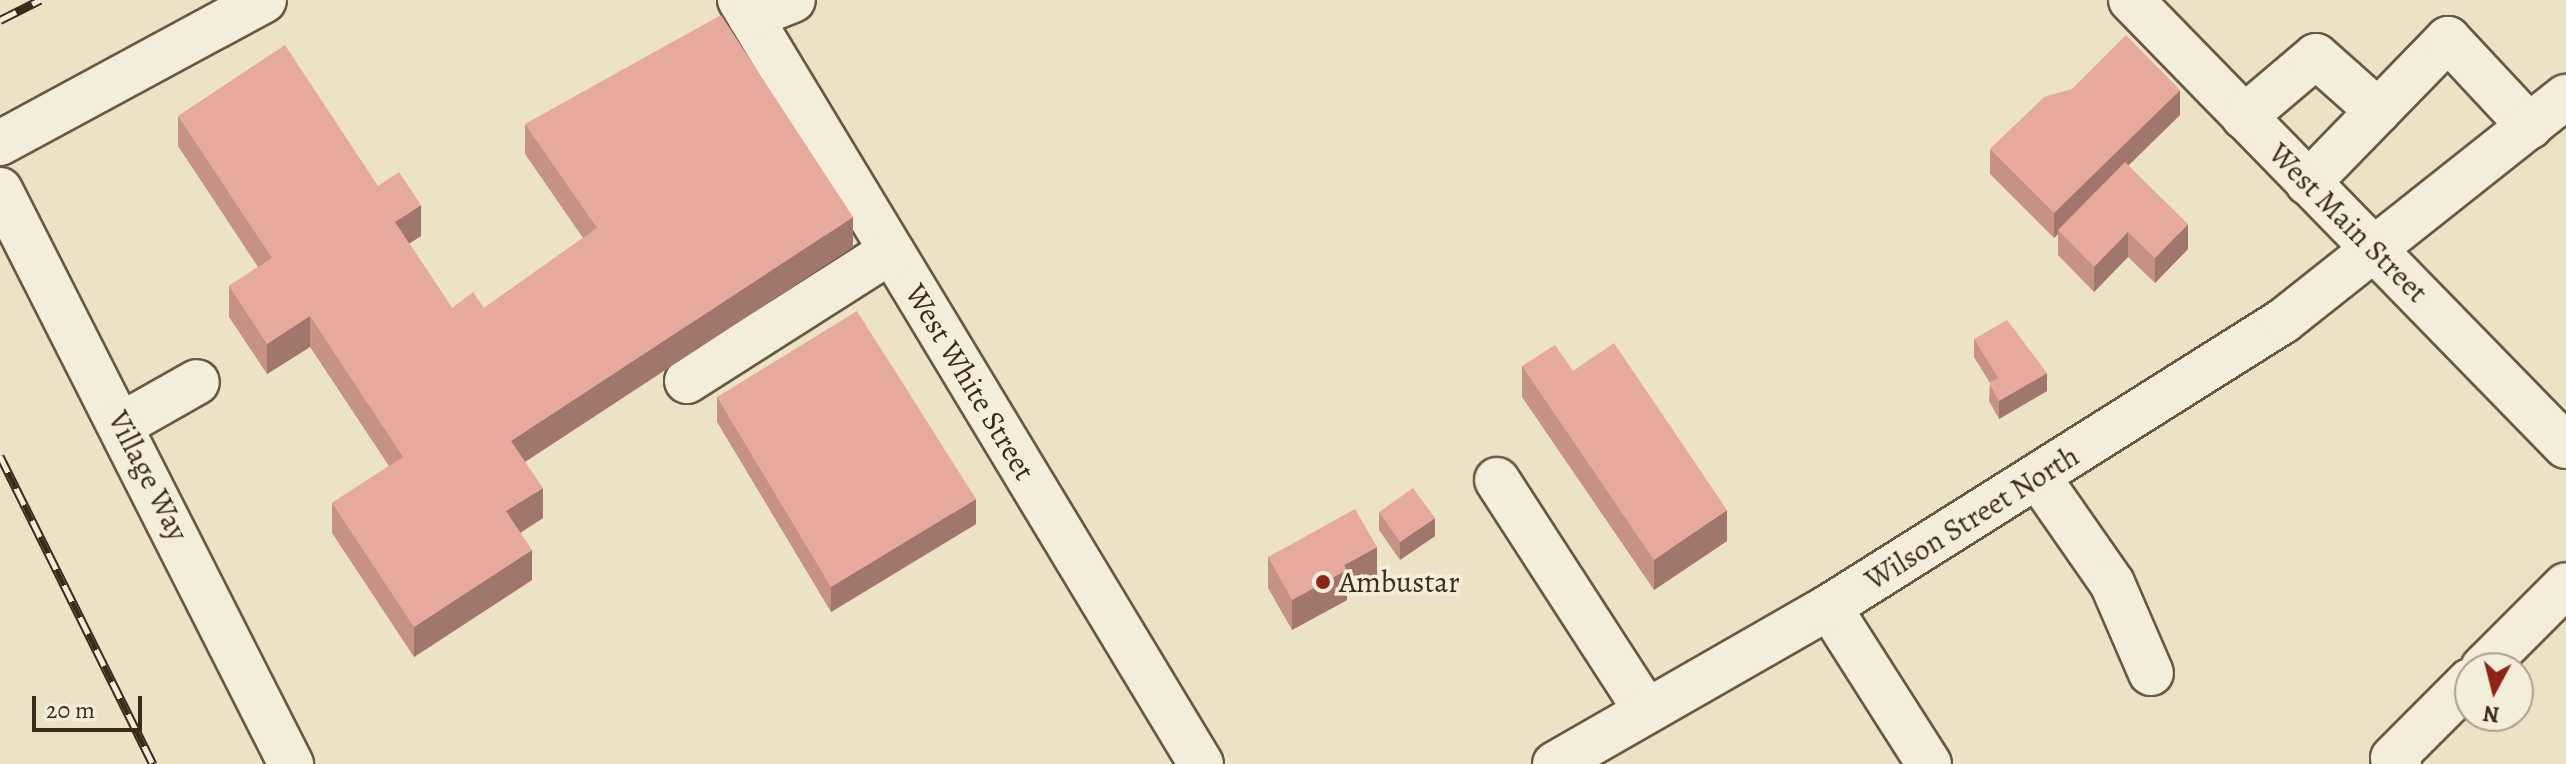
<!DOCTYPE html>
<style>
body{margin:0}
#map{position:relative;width:2566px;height:764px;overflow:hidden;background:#ece3c7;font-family:Alegreya,serif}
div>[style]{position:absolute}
.roads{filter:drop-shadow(2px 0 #685945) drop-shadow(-2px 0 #685945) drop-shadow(0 2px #685945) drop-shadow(0 -2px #685945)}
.minor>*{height:44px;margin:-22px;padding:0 22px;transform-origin:22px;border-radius:22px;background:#f3eddb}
.rail>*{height:9px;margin-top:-4.5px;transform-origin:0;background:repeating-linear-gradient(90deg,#f3eddb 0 18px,#3c2b1a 0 36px);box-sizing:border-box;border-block:2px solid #3c2b1a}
.wall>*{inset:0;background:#c69286}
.shaded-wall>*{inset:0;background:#a1776d}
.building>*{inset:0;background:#e6aa9c}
.dots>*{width:22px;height:22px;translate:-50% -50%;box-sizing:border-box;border:4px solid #f3eddb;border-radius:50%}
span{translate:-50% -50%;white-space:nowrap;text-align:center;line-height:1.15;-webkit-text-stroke:7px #f3eddb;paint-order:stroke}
.street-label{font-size:30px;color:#3c2b1a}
.poi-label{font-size:30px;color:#3c2b1a}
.left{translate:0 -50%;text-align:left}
.north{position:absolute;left:2454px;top:652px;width:80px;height:80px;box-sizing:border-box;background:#f3eddb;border:2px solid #aa9f8e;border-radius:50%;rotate:187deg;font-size:22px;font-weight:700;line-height:32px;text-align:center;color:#3c2b1a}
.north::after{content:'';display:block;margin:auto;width:28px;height:36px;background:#8f2418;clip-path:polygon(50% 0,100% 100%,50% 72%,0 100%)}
.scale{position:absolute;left:32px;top:696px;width:110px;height:36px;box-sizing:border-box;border:4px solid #3c2b1a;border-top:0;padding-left:10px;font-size:24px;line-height:28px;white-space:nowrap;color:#3c2b1a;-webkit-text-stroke:6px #f3eddb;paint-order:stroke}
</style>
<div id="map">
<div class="roads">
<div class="minor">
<i style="left:740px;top:0;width:892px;rotate:58.89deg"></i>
<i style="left:2131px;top:0;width:623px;rotate:45.72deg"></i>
<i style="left:750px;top:17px;width:46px;rotate:-21.6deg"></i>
<i style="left:2244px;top:117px;width:94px;rotate:-40.3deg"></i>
<i style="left:2316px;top:56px;width:83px;rotate:41.6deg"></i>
<i style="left:0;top:143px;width:300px;rotate:-28.4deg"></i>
<i style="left:2308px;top:183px;width:201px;rotate:-45.8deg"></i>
<i style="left:2448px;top:39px;width:120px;rotate:47deg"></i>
<i style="left:0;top:190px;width:644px;rotate:63.12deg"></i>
<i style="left:687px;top:381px;width:242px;rotate:-32.5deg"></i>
<i style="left:121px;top:425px;width:87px;rotate:-29.5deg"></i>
<i style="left:2038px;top:477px;width:129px;rotate:55.1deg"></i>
<i style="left:2112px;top:583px;width:98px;rotate:66.6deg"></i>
<i style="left:1497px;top:480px;width:273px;rotate:57.1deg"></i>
<i style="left:1829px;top:607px;width:186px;rotate:57.5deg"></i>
<i style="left:2483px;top:668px;width:117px;rotate:-45deg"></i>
<i style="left:1555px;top:764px;width:316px;rotate:-29.8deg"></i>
<i style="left:1829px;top:607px;width:537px;rotate:-32.21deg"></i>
<i style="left:2283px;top:321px;width:361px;rotate:-38.4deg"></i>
<i style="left:2399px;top:764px;width:8px;rotate:-135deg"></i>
<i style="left:2393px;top:758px;width:109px;rotate:-45deg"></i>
</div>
</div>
<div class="rail">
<i style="left:0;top:20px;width:45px;rotate:-26.6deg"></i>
<i style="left:0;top:456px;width:344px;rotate:63.6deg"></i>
</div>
<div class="wall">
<i style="clip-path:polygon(2180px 115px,2128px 166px,2188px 249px,2155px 283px,2128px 257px,2094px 292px,2058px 255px,2058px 234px,2054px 238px,1990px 174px,1990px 149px)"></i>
<i style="clip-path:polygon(178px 116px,378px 186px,421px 236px,409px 243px,452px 308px,484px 308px,583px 238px,525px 154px,525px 124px,853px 247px,525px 462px,543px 518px,520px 533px,532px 580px,414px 657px,332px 533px,332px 503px,389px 466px,310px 347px,267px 374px,229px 317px,229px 286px,258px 267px,178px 146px)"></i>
<i style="clip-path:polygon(1974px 339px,2047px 391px,1999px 419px,1989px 401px,1990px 383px,1974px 357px)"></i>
<i style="clip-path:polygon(1522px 366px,1573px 371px,1727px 541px,1654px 590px,1522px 397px)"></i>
<i style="clip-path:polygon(717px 397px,976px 524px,831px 612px,717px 422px)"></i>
<i style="clip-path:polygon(1379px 512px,1435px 536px,1400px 560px,1379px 530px)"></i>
<i style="clip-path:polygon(1268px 557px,1377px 577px,1347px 594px,1347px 600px,1292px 630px,1268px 588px)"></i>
</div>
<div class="shaded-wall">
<i style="clip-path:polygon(2180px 90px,2180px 115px,2060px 232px,2058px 230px,2058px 234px,2054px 238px,2054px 213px)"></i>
<i style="clip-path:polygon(421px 205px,421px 236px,395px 253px,395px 222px)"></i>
<i style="clip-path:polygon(853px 217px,853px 247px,511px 471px,511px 441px)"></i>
<i style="clip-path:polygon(2188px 224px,2188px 249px,2155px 283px,2155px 258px)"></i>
<i style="clip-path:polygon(2128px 232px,2128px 257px,2094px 292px,2094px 267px)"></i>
<i style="clip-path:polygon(310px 316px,310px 347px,267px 374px,267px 344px)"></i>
<i style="clip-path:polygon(2047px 373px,2047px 391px,1999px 419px,1999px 401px)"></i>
<i style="clip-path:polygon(543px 488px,543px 518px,506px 542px,506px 511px)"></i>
<i style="clip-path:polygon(976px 499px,976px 524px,831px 612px,831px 587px)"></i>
<i style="clip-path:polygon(1727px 510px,1727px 541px,1654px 590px,1654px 560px)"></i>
<i style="clip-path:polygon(1435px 518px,1435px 536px,1400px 560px,1400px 542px)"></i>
<i style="clip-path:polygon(1377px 547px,1377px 577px,1347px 594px,1347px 600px,1292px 630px,1292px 600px,1344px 565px)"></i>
<i style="clip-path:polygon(532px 550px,532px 580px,414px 657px,414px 627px)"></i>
</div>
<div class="building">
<i style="clip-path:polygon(721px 15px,853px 217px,511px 441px,543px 488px,506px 511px,532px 550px,414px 627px,332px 503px,403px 457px,310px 316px,267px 344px,229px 286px,272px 258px,178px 116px,285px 45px,378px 186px,399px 172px,421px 205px,395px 222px,452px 308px,473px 292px,484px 308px,597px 228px,525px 124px)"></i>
<i style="clip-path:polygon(2126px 35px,2180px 90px,2054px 213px,1990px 149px,2044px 97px,2072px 89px)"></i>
<i style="clip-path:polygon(2125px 162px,2188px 224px,2155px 258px,2128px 232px,2094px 267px,2058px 230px)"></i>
<i style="clip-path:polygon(857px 311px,976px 499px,831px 587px,717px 397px)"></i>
<i style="clip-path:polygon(2007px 320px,2047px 373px,1999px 401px,1989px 383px,1998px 378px,1974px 339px)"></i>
<i style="clip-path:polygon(1614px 343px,1727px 510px,1654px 560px,1522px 366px,1555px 345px,1573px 371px)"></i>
<i style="clip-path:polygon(1413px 488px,1435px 518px,1400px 542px,1379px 512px)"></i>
<i style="clip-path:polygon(1355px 509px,1377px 547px,1344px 565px,1347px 570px,1292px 600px,1268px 557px)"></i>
</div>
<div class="dots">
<i style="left:1323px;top:582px;background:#8f2418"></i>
</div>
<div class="street-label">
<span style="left:2348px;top:223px;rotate:45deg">West Main Street</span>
<span style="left:970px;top:382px;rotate:59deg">West White Street</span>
<span style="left:148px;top:476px;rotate:63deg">Village Way</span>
<span style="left:1972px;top:518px;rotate:-32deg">Wilson Street North</span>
</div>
<div class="poi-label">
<span class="left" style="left:1339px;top:582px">Ambustar</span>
</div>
<div class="north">N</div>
<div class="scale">20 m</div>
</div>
